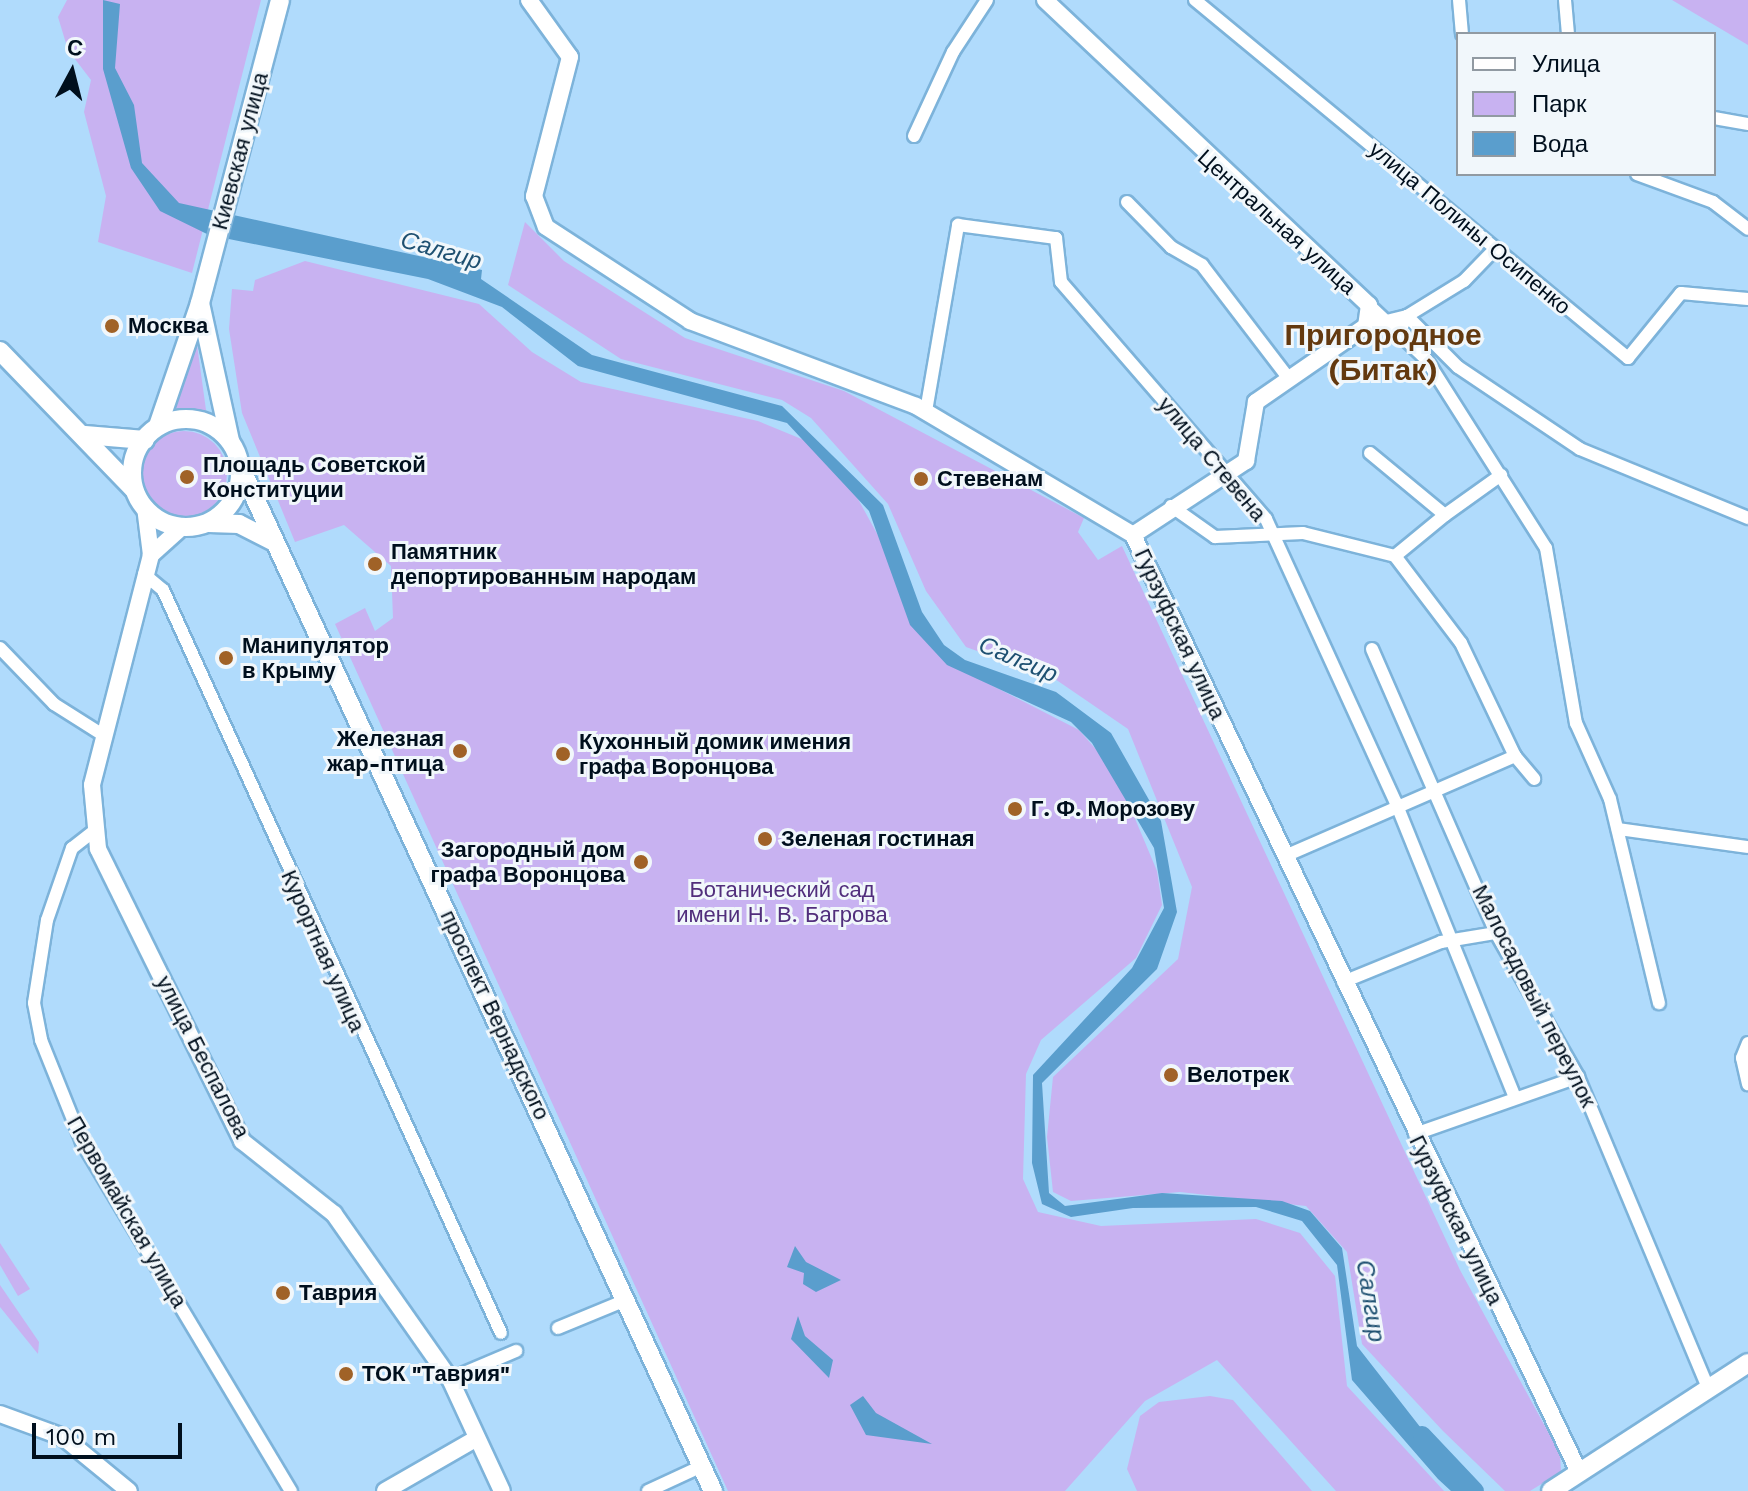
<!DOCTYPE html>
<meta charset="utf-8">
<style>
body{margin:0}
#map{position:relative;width:1748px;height:1491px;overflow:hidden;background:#b0dbfc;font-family:"Work Sans",sans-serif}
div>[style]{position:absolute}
.green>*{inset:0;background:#c8b2f1}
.round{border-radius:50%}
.water>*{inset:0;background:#5a9ecd}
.river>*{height:18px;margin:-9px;padding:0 9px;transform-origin:9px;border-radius:9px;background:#5a9ecd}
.roads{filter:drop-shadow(2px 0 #7db3da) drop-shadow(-2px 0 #7db3da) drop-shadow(0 2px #7db3da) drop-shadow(0 -2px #7db3da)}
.street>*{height:12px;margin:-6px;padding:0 6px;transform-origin:6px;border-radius:6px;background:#fff}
.secondary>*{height:16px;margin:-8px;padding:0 8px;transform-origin:8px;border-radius:8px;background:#fff}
.primary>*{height:18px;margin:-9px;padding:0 9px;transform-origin:9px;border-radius:9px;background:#fff}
.primary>.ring{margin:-9px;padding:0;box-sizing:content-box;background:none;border:18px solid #fff;border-radius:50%}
.dots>*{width:22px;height:22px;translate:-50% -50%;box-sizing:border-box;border:4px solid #f1f7fb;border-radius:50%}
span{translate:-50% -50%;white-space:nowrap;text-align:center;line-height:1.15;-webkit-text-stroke:6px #f1f7fb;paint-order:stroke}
.street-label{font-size:22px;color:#000f1d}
.poi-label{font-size:22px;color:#000f1d;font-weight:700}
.left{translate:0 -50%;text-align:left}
.right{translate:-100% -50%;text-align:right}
.park-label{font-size:22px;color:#512e7c}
.water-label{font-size:24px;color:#1e5071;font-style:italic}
.district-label{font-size:30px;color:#63390f;font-weight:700}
.legend{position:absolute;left:1456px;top:32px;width:260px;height:144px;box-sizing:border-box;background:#f1f7fb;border:2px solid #919aa2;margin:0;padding:10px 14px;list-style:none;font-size:24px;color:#000f1d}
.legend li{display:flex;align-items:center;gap:16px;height:40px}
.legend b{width:40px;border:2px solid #919aa2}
.north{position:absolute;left:32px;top:32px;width:80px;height:80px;-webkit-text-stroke:6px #f1f7fb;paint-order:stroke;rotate:7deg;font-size:22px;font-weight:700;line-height:32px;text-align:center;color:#000f1d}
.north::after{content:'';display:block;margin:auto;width:28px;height:36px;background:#000f1d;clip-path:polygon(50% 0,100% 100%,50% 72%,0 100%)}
.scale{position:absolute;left:32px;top:1423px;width:150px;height:36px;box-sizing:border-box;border:4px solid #000f1d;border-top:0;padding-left:10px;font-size:24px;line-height:28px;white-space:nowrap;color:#000f1d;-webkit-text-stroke:6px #f1f7fb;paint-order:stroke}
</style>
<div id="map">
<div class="green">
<i style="clip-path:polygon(67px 0,261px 0,192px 273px,98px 242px,106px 196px,84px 112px,91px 80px,68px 50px,58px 17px)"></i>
<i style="clip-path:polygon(1672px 0,1748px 0,1748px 45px)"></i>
<i style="clip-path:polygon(525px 222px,564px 261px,685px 338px,844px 391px,1084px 518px,1078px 532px,1098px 560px,1122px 546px,1460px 1270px,1560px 1454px,1561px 1472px,1530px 1491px,1505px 1491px,1443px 1431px,1362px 1344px,1347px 1252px,1306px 1206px,1180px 1192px,1071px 1201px,1053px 1192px,1047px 1137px,1053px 1077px,1178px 959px,1192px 887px,1128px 729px,1055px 679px,966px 647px,926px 591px,888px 504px,811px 418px,782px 400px,621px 359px,508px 285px)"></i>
<i style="clip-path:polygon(305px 261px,479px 304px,532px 352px,581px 382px,758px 421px,804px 440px,847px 479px,948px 663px,1079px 730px,1115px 771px,1157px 871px,1162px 905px,1136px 958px,1041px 1040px,1026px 1074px,1023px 1179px,1038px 1212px,1101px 1226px,1256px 1219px,1300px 1233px,1335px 1276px,1347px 1386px,1444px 1491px,1336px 1491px,1217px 1360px,1145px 1401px,1065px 1491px,728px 1491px,335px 624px,365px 608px,375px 631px,393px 618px,391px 566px,344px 525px,295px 542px,242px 413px,229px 329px,232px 289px,253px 291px,255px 280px)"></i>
<i style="clip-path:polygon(195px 330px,206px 410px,201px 418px,171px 414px)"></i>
<i class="round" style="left:141px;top:431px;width:86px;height:86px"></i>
<i style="clip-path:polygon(0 1243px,30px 1289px,18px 1296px,0 1265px)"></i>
<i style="clip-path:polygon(0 1285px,39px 1342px,38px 1354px,0 1307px)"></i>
<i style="clip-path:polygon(1210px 1396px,1233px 1400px,1312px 1491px,1137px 1491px,1127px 1469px,1140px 1416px,1159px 1402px)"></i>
</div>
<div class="water">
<i style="clip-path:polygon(103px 0,120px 4px,115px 68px,134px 105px,142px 163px,179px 203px,482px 270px,481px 279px,592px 355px,782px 406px,883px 505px,922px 612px,944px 645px,965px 660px,1056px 692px,1111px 733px,1161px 821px,1177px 912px,1157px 969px,1042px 1083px,1049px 1193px,1065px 1206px,1162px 1193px,1282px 1201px,1310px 1211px,1342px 1248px,1357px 1346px,1470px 1491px,1451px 1491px,1438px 1479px,1352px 1380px,1337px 1265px,1302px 1221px,1256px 1207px,1133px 1208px,1071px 1217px,1042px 1204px,1032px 1163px,1033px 1075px,1132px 968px,1164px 908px,1154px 848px,1092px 743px,1071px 722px,947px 665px,910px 625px,869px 511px,787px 423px,578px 366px,502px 307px,428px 279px,209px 235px,160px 211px,131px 168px,103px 69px)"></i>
<i style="clip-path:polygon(795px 1246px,806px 1262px,841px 1280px,816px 1292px,803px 1284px,804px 1273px,787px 1267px)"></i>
<i style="clip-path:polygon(798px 1316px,805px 1336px,833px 1360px,829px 1378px,791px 1339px)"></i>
<i style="clip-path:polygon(863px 1396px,876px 1413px,932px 1444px,866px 1435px,850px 1405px)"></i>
</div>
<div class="river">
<i style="left:1422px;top:1435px;width:77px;rotate:46.6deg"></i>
</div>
<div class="roads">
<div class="street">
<i style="left:1195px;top:0;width:562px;rotate:39.58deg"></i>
<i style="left:1628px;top:358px;width:84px;rotate:-50.8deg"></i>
<i style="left:1681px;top:293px;width:67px;rotate:5.1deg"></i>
<i style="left:1459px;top:0;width:34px;rotate:85deg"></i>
<i style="left:1565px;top:0;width:34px;rotate:85deg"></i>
<i style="left:1714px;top:118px;width:35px;rotate:10deg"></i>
<i style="left:914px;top:136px;width:93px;rotate:-65.1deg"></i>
<i style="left:953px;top:52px;width:62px;rotate:-56.8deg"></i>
<i style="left:1637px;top:174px;width:81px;rotate:20.2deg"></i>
<i style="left:1713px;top:202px;width:44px;rotate:37.6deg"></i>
<i style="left:1127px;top:202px;width:63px;rotate:45.6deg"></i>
<i style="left:1171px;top:247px;width:36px;rotate:30deg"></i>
<i style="left:1202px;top:265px;width:140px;rotate:52.6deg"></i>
<i style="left:1369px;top:305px;width:79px;rotate:43.5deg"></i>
<i style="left:1426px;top:359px;width:224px;rotate:57.6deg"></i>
<i style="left:1546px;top:548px;width:178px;rotate:80.3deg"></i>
<i style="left:1576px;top:723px;width:83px;rotate:65.9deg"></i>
<i style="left:1610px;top:799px;width:210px;rotate:76.5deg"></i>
<i style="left:1366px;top:326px;width:42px;rotate:-13.7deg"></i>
<i style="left:1407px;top:316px;width:67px;rotate:-31.6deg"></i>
<i style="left:1464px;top:281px;width:45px;rotate:-45.9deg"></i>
<i style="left:1399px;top:333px;width:19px;rotate:-65deg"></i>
<i style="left:1407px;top:316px;width:72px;rotate:45deg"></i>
<i style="left:1458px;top:367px;width:147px;rotate:33.9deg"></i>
<i style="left:1580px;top:449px;width:182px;rotate:22.3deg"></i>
<i style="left:926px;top:411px;width:189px;rotate:-80.2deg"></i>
<i style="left:958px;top:225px;width:99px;rotate:7.6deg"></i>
<i style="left:1056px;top:238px;width:44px;rotate:83.5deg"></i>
<i style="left:1061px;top:282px;width:313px;rotate:49.1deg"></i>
<i style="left:1266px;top:519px;width:312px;rotate:65.4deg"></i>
<i style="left:1396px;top:803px;width:317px;rotate:68deg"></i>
<i style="left:1370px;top:453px;width:97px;rotate:39.6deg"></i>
<i style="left:1445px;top:515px;width:69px;rotate:-35.5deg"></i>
<i style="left:1171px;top:506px;width:54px;rotate:35.2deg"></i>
<i style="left:1215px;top:537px;width:88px;rotate:-2.6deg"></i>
<i style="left:1303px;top:533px;width:95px;rotate:14deg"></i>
<i style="left:1395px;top:556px;width:109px;rotate:52.8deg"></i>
<i style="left:1461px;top:643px;width:125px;rotate:64.5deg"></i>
<i style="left:1515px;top:756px;width:30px;rotate:50deg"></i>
<i style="left:1395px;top:556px;width:65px;rotate:-39.4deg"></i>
<i style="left:144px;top:574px;width:25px;rotate:40deg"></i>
<i style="left:163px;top:590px;width:816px;rotate:65.54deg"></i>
<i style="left:0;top:648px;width:78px;rotate:46deg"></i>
<i style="left:54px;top:704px;width:58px;rotate:32.3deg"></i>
<i style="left:1372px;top:649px;width:310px;rotate:66.4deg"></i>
<i style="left:1496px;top:933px;width:166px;rotate:60.3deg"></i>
<i style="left:1578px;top:1077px;width:337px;rotate:67.3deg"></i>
<i style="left:1618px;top:829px;width:131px;rotate:7.9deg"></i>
<i style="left:94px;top:831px;width:28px;rotate:142deg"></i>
<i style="left:72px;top:848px;width:76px;rotate:109.1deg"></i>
<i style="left:47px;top:920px;width:84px;rotate:98.9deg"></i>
<i style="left:34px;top:1003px;width:38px;rotate:79deg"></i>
<i style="left:41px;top:1040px;width:110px;rotate:68.1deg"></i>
<i style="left:82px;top:1142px;width:407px;rotate:59.1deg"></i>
<i style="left:1285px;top:856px;width:251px;rotate:-23.5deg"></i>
<i style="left:1343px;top:982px;width:106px;rotate:-22.2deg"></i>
<i style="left:1441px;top:942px;width:56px;rotate:-9.3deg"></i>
<i style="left:1748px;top:1043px;width:16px;rotate:112deg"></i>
<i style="left:1742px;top:1058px;width:27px;rotate:77deg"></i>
<i style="left:1415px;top:1134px;width:173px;rotate:-19.3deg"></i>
<i style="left:558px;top:1328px;width:74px;rotate:-22.4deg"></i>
<i style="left:450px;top:1379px;width:72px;rotate:-23deg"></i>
<i style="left:648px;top:1491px;width:60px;rotate:-24.8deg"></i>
</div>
<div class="secondary">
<i style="left:529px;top:0;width:70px;rotate:54.3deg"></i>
<i style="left:570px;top:57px;width:144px;rotate:104.5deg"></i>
<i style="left:534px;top:196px;width:33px;rotate:69deg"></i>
<i style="left:546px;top:227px;width:172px;rotate:33.1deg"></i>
<i style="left:690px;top:321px;width:241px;rotate:20.6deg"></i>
<i style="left:916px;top:406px;width:252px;rotate:30.7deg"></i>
<i style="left:1133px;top:535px;width:1038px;rotate:64.55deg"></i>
<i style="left:1045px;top:0;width:445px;rotate:43.3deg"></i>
<i style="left:1369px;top:305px;width:21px;rotate:98deg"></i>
<i style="left:1366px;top:326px;width:134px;rotate:145.4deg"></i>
<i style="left:1256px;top:402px;width:60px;rotate:99.6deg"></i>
<i style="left:1246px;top:461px;width:135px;rotate:146.8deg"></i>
<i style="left:145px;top:507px;width:48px;rotate:82.9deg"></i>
<i style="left:151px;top:555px;width:237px;rotate:104.4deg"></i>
<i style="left:92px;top:785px;width:64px;rotate:84.6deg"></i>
<i style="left:98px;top:849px;width:326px;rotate:63.7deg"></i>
<i style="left:242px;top:1141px;width:117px;rotate:38.4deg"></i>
<i style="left:334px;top:1214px;width:202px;rotate:54.9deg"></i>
<i style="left:450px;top:1379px;width:123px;rotate:65.1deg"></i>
<i style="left:151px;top:555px;width:42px;rotate:-42.1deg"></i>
<i style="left:0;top:1414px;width:67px;rotate:20.1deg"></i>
<i style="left:63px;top:1437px;width:85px;rotate:39.3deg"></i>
<i style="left:385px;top:1491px;width:106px;rotate:-29.9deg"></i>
</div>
<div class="primary">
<i style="left:200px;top:303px;width:141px;rotate:77.7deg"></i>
<i style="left:0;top:351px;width:193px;rotate:46deg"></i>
<i class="ring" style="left:132px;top:419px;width:90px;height:90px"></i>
<i style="left:158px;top:426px;width:130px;rotate:-71.1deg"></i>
<i style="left:200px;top:303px;width:313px;rotate:-75.2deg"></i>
<i style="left:85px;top:435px;width:60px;rotate:4.8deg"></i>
<i style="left:241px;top:468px;width:1127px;rotate:65.23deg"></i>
<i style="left:209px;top:523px;width:30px;rotate:2deg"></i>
<i style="left:239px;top:524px;width:38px;rotate:27deg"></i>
<i style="left:1551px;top:1491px;width:235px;rotate:-33deg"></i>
</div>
</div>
<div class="dots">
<i style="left:112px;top:326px;background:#a06227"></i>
<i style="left:187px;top:477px;background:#a06227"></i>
<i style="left:921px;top:479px;background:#a06227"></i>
<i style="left:375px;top:564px;background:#a06227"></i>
<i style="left:226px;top:658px;background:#a06227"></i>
<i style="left:460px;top:751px;background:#a06227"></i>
<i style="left:563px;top:754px;background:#a06227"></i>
<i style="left:1015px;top:809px;background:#a06227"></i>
<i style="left:765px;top:839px;background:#a06227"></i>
<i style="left:641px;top:862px;background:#a06227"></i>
<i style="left:1171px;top:1075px;background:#a06227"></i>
<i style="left:283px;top:1293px;background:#a06227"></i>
<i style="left:346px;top:1374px;background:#a06227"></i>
</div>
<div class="street-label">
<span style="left:240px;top:151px;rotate:-75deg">Киевская улица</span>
<span style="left:1277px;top:222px;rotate:42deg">Центральная улица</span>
<span style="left:1470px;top:228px;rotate:40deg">улица Полины Осипенко</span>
<span style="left:1212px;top:459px;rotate:50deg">улица Стевена</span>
<span style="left:1180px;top:634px;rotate:65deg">Гурзуфская улица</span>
<span style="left:323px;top:951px;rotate:66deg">Курортная улица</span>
<span style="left:1534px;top:996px;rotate:63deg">Малосадовый переулок</span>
<span style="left:495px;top:1015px;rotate:65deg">проспект Вернадского</span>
<span style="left:203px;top:1057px;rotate:63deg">улица Беспалова</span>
<span style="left:127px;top:1212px;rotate:60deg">Первомайская улица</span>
<span style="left:1456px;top:1220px;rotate:64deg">Гурзуфская улица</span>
</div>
<div class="poi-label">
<span class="left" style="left:128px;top:326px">Москва</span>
<span class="left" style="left:203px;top:477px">Площадь Советской<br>Конституции</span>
<span class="left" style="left:937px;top:479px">Стевенам</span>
<span class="left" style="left:391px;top:564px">Памятник<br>депортированным народам</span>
<span class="left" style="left:242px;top:658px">Манипулятор<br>в Крыму</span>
<span class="right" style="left:444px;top:751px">Железная<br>жар-птица</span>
<span class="left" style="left:579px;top:754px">Кухонный домик имения<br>графа Воронцова</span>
<span class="left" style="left:1031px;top:809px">Г. Ф. Морозову</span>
<span class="left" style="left:781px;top:839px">Зеленая гостиная</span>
<span class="right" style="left:625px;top:862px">Загородный дом<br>графа Воронцова</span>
<span class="left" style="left:1187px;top:1075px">Велотрек</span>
<span class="left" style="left:299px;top:1293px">Таврия</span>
<span class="left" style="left:362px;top:1374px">ТОК "Таврия"</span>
</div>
<div class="park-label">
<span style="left:782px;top:902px">Ботанический сад<br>имени Н. В. Багрова</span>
</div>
<div class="water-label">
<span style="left:441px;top:251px;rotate:16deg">Салгир</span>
<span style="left:1018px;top:660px;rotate:23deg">Салгир</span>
<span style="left:1370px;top:1301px;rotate:81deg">Салгир</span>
</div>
<div class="district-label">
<span style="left:1383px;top:352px">Пригородное<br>(Битак)</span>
</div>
<ul class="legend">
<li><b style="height:10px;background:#fff"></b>Улица</li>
<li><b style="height:22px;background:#c8b2f1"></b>Парк</li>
<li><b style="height:22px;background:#5a9ecd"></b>Вода</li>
</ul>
<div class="north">С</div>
<div class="scale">100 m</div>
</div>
